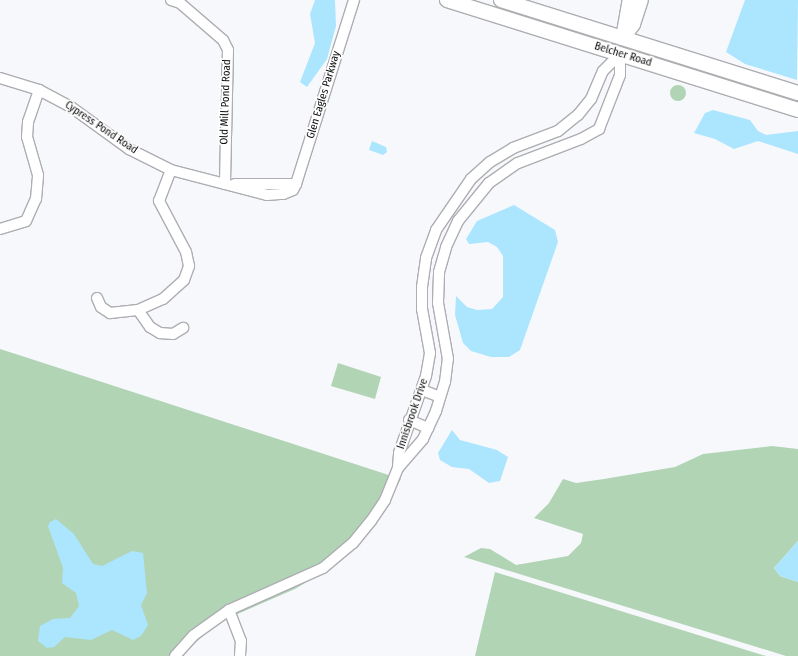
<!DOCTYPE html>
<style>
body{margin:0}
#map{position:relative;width:798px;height:656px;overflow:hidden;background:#f7f8fc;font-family:"Fira Sans Condensed",sans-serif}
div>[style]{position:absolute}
.green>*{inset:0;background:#b1d4b5}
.round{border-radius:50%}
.water>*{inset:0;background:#abe6fe}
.roads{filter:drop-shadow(1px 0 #adaeb2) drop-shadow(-1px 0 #adaeb2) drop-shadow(0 1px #adaeb2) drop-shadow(0 -1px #adaeb2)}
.street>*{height:10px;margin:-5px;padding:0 5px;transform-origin:5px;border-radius:5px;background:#fff}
.secondary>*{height:14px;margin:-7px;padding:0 7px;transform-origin:7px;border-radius:7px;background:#fff}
span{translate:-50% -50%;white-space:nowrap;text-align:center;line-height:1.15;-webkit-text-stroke:3.5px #fff;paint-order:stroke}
.street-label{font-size:11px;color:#0b0b0c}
</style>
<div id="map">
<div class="green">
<i class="round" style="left:670px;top:85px;width:16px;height:16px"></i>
<i style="clip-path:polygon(0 349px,25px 357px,401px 479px,374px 526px,335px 565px,295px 589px,217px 623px,181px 656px,0 656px)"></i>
<i style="clip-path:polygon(338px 363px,381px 377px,375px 399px,331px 386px)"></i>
<i style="clip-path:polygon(772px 446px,798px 449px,798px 541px,774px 568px,780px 576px,798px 582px,798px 656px,786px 656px,464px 557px,481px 548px,490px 549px,516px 565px,568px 556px,581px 543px,583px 534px,534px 518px,549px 503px,563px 479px,576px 483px,604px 479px,675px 467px,703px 454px)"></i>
<i style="clip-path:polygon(495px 572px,766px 656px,475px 656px)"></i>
</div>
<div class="water">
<i style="clip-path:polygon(315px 0,335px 0,336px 26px,327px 59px,307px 87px,300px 82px,315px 43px,310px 14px)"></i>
<i style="clip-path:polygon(745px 0,798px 0,797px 80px,745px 64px,726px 52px)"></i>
<i style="clip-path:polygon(713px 110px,750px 120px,758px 131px,766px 135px,798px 131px,798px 154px,758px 141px,734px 149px,715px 139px,694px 133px,705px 113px)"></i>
<i style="clip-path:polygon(372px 141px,386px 147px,387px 152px,383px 155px,369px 150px)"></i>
<i style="clip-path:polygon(514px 205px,555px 230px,558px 242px,520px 350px,509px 357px,491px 357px,471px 351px,463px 343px,455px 315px,456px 296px,467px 307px,477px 310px,492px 309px,503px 297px,503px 256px,497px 247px,488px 242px,469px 244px,466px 239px,477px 221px)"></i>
<i style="clip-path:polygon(452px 430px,460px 440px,497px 450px,508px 457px,500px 481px,489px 483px,469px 469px,452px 467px,440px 460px,438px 453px)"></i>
<i style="clip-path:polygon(56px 519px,74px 534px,93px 564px,102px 566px,132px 551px,143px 553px,147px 593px,141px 605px,148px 625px,141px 636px,133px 640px,112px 630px,91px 640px,65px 637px,54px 647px,47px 648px,38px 641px,40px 626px,53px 619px,70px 618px,79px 606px,76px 593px,62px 583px,63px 568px,48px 526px,50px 522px)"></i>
<i style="clip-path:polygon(798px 541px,798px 582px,780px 576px,774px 568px)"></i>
</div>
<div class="roads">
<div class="street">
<i style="left:171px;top:0;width:9px;rotate:18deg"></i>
<i style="left:180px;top:3px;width:57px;rotate:40.7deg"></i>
<i style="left:223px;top:40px;width:11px;rotate:63deg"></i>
<i style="left:228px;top:50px;width:134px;rotate:91.3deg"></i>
<i style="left:0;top:78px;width:41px;rotate:17.1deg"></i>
<i style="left:39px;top:90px;width:36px;rotate:28deg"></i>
<i style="left:71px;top:107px;width:72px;rotate:35.9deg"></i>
<i style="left:129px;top:149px;width:47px;rotate:26.6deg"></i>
<i style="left:171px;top:170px;width:99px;rotate:14.6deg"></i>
<i style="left:267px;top:195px;width:16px;rotate:-4deg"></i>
<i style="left:283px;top:194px;width:11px;rotate:-22deg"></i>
<i style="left:293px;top:190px;width:7px;rotate:-63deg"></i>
<i style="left:296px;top:184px;width:193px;rotate:-72.5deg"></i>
<i style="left:235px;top:184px;width:61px"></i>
<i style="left:0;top:229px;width:27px;rotate:-17deg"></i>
<i style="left:26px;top:221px;width:24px;rotate:-66deg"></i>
<i style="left:36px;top:199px;width:24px;rotate:-85deg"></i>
<i style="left:38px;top:175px;width:40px;rotate:-106deg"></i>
<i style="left:27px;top:137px;width:15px;rotate:-86deg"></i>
<i style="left:28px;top:122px;width:34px;rotate:-71deg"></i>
<i style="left:97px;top:298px;width:10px;rotate:66deg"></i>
<i style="left:101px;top:307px;width:11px;rotate:34deg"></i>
<i style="left:110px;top:313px;width:28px;rotate:-6deg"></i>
<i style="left:138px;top:310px;width:27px;rotate:-24deg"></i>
<i style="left:163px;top:299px;width:28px;rotate:-42deg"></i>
<i style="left:184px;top:280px;width:15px;rotate:-70deg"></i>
<i style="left:189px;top:266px;width:14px;rotate:-102deg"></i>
<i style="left:186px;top:252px;width:58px;rotate:-117.9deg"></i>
<i style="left:159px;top:201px;width:33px;rotate:-69deg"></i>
<i style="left:138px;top:310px;width:21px;rotate:55deg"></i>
<i style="left:150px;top:327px;width:12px;rotate:31deg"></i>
<i style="left:160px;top:333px;width:13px;rotate:4deg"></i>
<i style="left:173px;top:334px;width:12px;rotate:-31deg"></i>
<i style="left:422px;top:390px;width:19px;rotate:21deg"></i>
<i style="left:409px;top:420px;width:21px;rotate:23deg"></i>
<i style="left:398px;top:468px;width:15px;rotate:-86deg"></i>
<i style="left:399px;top:453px;width:82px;rotate:-70.7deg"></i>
<i style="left:426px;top:376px;width:23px;rotate:-80deg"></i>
<i style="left:430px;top:353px;width:45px;rotate:-100.3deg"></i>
<i style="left:422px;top:309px;width:22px;rotate:-90deg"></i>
<i style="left:422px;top:287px;width:29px;rotate:-82deg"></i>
<i style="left:426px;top:258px;width:30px;rotate:-70deg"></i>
<i style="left:436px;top:230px;width:62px;rotate:-55.5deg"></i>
<i style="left:471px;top:179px;width:25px;rotate:-42deg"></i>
<i style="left:490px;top:162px;width:27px;rotate:-31deg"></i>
<i style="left:513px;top:148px;width:48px;rotate:-20.7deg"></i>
<i style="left:558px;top:131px;width:26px;rotate:-39deg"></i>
<i style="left:578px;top:115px;width:21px;rotate:-51deg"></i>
<i style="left:591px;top:99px;width:30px;rotate:-67deg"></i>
<i style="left:603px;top:71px;width:24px;rotate:-45deg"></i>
<i style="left:229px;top:610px;width:33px;rotate:69deg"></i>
<i style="left:241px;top:641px;width:15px;rotate:94deg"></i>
<i style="left:175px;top:656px;width:28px;rotate:-48deg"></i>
<i style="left:194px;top:635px;width:43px;rotate:-35.5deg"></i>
<i style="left:229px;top:610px;width:103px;rotate:-24.1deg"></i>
<i style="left:323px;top:568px;width:39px;rotate:-40deg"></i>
<i style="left:353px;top:543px;width:28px;rotate:-51deg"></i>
<i style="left:371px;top:521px;width:25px;rotate:-56deg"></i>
<i style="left:385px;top:500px;width:35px;rotate:-68deg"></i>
<i style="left:398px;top:468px;width:38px;rotate:-49deg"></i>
<i style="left:423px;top:439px;width:31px;rotate:-65deg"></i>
<i style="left:436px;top:411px;width:30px;rotate:-73deg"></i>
<i style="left:445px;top:382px;width:23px;rotate:-83deg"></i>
<i style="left:448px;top:359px;width:57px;rotate:-100.1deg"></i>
<i style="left:438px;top:303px;width:31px;rotate:-88deg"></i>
<i style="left:439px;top:272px;width:26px;rotate:-74deg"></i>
<i style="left:446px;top:247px;width:29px;rotate:-65deg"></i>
<i style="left:458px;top:221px;width:49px;rotate:-50.8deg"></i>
<i style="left:489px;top:183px;width:35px;rotate:-35deg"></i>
<i style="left:518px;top:163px;width:67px;rotate:-20.9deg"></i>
<i style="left:581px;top:139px;width:21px;rotate:-29deg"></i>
<i style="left:599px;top:129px;width:58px;rotate:-68.7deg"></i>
<i style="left:620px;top:75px;width:21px;rotate:-90deg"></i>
</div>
<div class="secondary">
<i style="left:447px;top:0;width:368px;rotate:17.4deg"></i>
<i style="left:501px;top:0;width:311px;rotate:17.4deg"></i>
<i style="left:623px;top:38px;width:17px;rotate:-54deg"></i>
<i style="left:633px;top:24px;width:25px;rotate:-72deg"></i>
<i style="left:623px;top:38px;width:39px;rotate:-80deg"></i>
</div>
</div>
<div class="street-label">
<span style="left:623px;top:55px;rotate:17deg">Belcher Road</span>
<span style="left:324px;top:95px;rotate:-73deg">Glen Eagles Parkway</span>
<span style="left:226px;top:102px;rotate:-88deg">Old Mill Pond Road</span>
<span style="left:101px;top:128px;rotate:34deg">Cypress Pond Road</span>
<span style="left:413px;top:414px;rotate:-71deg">Innisbrook Drive</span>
</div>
</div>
